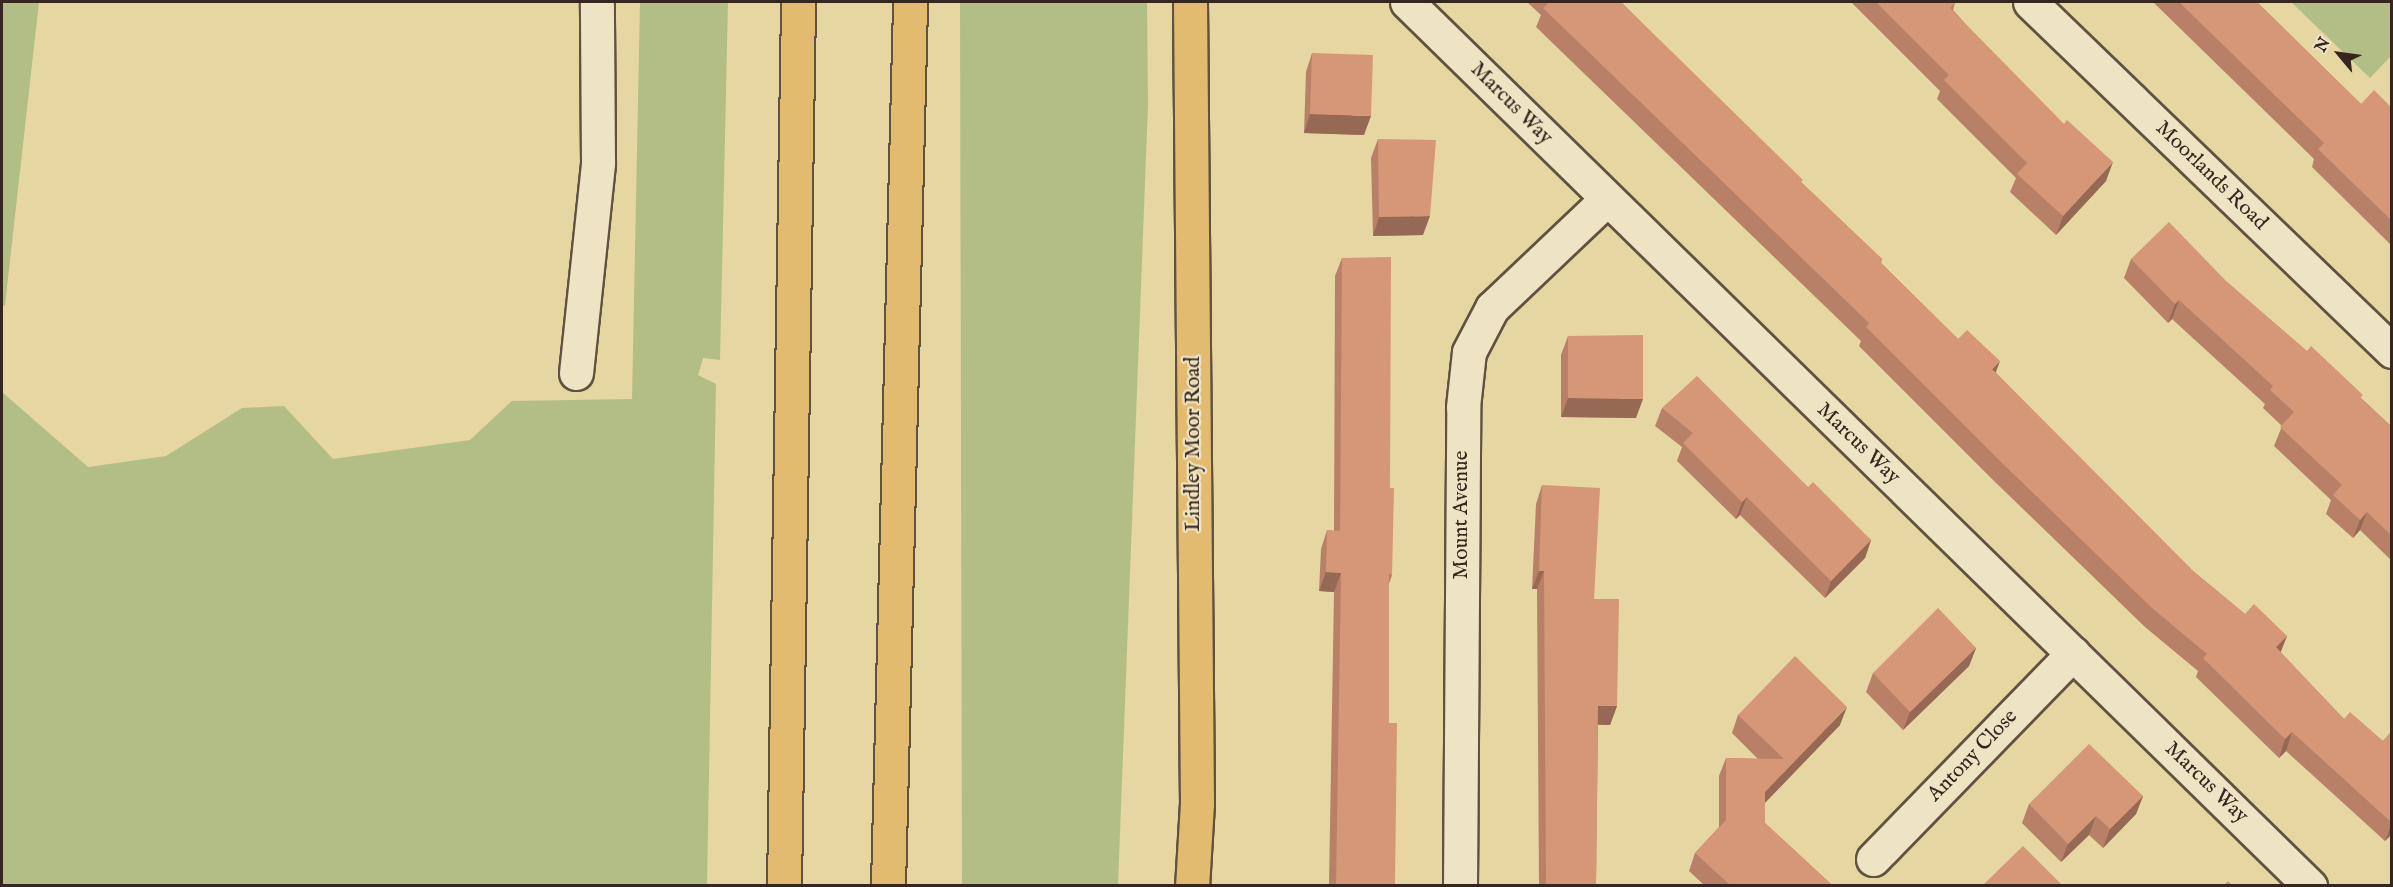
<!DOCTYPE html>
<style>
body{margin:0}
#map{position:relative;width:2393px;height:887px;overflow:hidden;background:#e5d6a2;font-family:"IM FELL English",serif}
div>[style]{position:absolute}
.green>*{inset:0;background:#b2be86}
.roads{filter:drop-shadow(2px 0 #615240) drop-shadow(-2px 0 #615240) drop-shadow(0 2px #615240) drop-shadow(0 -2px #615240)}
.street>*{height:33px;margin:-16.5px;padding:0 16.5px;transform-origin:16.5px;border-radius:16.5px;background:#eee4c3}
.primary>*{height:33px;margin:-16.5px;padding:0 16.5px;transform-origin:16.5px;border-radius:16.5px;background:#e2bb71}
.highway>*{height:33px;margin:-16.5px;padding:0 16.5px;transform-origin:16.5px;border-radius:16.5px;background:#e2bb71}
.wall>*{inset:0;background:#b88167}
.shaded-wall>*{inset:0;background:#966954}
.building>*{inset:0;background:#d69678}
span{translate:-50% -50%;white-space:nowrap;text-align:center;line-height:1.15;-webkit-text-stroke:4.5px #eee4c3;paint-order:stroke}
.street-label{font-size:21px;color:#35261f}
.frame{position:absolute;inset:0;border:3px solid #35261f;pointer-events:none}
.north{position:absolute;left:2309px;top:24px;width:60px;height:60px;-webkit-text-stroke:4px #eee4c3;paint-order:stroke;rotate:299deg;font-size:16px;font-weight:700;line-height:24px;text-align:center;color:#35261f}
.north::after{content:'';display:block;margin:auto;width:21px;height:27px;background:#35261f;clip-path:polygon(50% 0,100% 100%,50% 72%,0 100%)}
</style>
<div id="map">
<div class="green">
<i style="clip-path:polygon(2px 2px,39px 2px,5px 305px,2px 306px)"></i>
<i style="clip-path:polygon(640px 2px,728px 2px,720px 360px,703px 358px,698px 375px,716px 384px,707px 885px,2px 885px,2px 392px,88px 467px,166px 456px,242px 408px,284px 406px,333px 459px,470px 440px,512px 401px,632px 399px)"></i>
<i style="clip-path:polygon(960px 2px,1147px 2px,1148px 104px,1118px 885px,962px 885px)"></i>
<i style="clip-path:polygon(2291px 2px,2391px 2px,2391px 56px,2370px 78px)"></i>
</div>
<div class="roads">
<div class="street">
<i style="left:1407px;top:2px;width:1264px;rotate:44.39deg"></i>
<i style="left:2030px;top:2px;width:503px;rotate:43.95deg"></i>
<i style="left:576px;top:373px;width:212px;rotate:-84deg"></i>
<i style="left:598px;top:162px;width:160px;rotate:-90.4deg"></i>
<i style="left:1873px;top:859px;width:287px;rotate:-45.8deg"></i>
<i style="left:1460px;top:886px;width:479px;rotate:-89.6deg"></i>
<i style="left:1463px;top:407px;width:55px;rotate:-83.8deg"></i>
<i style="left:1469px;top:352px;width:50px;rotate:-62.4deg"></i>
<i style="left:1492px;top:308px;width:158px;rotate:-43.5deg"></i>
</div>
<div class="primary">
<i style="left:1190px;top:2px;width:801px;rotate:89.5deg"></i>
<i style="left:1197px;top:803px;width:83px;rotate:93.4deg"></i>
</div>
<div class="highway">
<i style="left:784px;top:886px;width:884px;rotate:-89.09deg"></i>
<i style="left:888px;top:886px;width:884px;rotate:-88.57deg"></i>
</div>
</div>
<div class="wall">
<i style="clip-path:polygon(1527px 2px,1621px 2px,1802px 183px,1882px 259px,1881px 263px,1958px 339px,1996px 373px,2193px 571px,2245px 614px,2287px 636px,2280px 652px,2344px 719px,2383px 741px,2391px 732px,2391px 835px,2385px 841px,2286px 751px,2279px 758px,2196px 677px,2198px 671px,2145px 627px,1991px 478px,1859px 346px,1861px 341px,1536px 27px,1541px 15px)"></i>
<i style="clip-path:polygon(1851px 2px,1954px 2px,1955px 3px,1953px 10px,2106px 181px,2056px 235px,2010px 192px,2016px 178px,1937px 99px,1940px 91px)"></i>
<i style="clip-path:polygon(2153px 2px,2257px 2px,2361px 104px,2391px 107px,2391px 245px,2312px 167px,2314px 159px)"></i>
<i style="clip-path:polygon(1312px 53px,1364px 135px,1304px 133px,1306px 72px)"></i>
<i style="clip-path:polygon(1378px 139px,1423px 235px,1373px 236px,1371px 158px)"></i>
<i style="clip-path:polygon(1342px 258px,1390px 488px,1392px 575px,1389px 584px,1389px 723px,1395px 885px,1329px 884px,1334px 592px,1319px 591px,1321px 549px,1327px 530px,1334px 531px,1335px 276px)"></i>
<i style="clip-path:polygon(2131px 259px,2227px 282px,2362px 399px,2391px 426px,2391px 560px,2360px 530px,2353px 538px,2326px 514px,2331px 500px,2274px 446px,2282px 426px,2263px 408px,2265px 404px,2172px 319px,2168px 323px,2124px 278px)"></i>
<i style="clip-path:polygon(1568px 336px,1636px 418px,1561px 417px,1561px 355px)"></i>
<i style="clip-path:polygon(1662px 408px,1808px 487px,1871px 540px,1865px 558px,1825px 598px,1740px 515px,1736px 519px,1677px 461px,1682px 447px,1655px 426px)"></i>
<i style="clip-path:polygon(1542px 485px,1594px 599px,1617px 706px,1610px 725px,1598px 725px,1596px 885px,1539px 885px,1537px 589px,1532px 589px,1536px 504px)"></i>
<i style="clip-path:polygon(1976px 648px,1969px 666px,1903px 730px,1866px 692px,1873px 673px)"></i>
<i style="clip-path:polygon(1738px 715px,1840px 725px,1765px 803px,1765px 823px,1832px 885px,1704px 885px,1689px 871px,1695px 853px,1719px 827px,1719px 776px,1726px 758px,1758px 759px,1732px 733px)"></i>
<i style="clip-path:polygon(2143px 796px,2136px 814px,2103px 848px,2089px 835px,2061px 862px,2022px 823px,2029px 804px)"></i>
</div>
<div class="shaded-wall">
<i style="clip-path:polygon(1310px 114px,1371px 116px,1364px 135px,1304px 133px)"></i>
<i style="clip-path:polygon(2113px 162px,2106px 181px,2056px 235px,2063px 216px)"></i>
<i style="clip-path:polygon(1430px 216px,1423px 235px,1373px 236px,1379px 217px)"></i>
<i style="clip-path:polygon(2179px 300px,2172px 319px,2168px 323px,2175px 304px)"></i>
<i style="clip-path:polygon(2000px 361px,1993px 380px,1992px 369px)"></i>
<i style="clip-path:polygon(1568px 398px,1643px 399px,1636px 418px,1561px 417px)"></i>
<i style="clip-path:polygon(1747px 497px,1740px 515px,1736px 519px,1742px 502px)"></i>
<i style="clip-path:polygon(2367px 512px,2360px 530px,2353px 538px,2360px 520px)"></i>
<i style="clip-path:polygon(1871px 540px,1865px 558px,1825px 598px,1831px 581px)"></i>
<i style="clip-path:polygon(1539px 571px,1544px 571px,1537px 589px,1532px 589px)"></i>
<i style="clip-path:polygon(1326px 572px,1341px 573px,1334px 592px,1319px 591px)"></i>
<i style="clip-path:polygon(2287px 636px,2280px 654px,2276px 647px)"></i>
<i style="clip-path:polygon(1976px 648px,1969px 666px,1903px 730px,1910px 712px)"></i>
<i style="clip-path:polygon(1598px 706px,1617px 706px,1610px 725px,1591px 724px)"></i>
<i style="clip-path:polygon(1847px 707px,1840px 725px,1758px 810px,1765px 792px)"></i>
<i style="clip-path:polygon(2292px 732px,2286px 751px,2279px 758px,2285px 739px)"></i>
<i style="clip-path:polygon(2143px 796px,2136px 814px,2103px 848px,2110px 829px)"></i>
<i style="clip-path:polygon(2096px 816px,2089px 835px,2061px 862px,2068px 844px)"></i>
<i style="clip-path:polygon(2391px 825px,2391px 835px,2385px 841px)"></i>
</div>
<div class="building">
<i style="clip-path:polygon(1550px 2px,1621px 2px,1803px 180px,1801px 182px,1882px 259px,1880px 262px,1958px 339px,1967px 330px,2000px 361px,1992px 369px,2193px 571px,2245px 614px,2254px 604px,2287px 636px,2276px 647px,2344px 719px,2350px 712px,2383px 741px,2391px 732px,2391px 822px,2292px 732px,2285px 739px,2203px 658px,2207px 654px,2152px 608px,1998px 459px,1866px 327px,1869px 323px,1543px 8px)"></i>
<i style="clip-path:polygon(1876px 2px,1954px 2px,1955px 3px,1950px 8px,2064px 124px,2067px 120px,2113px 162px,2063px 216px,2017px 174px,2027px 163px,1944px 80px,1949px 75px)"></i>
<i style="clip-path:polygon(2179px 2px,2257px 2px,2361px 104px,2374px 90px,2391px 107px,2391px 220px,2318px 149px,2324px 143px)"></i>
<i style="clip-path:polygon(1312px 53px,1373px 55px,1371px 116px,1310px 114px)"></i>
<i style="clip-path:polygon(1378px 139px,1436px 140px,1430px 216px,1379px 217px)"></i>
<i style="clip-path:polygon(2169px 222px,2227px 282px,2307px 351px,2311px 346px,2363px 395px,2360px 398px,2391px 426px,2391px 535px,2367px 512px,2360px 520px,2333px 495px,2342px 485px,2280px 427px,2294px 412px,2270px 390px,2273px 386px,2179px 300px,2175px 304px,2131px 259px)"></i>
<i style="clip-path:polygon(1391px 257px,1390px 488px,1394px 488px,1392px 575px,1389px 574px,1389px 723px,1397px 723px,1395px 885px,1318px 885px,1318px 884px,1336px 885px,1341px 573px,1326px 572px,1327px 530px,1340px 531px,1342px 258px)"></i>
<i style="clip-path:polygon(1643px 335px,1643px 399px,1568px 398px,1568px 336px)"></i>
<i style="clip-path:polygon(1697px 376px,1808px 487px,1813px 482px,1871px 540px,1831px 581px,1747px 497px,1742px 502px,1683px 443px,1693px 433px,1662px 408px)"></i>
<i style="clip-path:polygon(1542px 485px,1600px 488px,1594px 599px,1619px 599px,1617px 706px,1598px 706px,1596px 885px,1546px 885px,1544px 571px,1539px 571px)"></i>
<i style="clip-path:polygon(1938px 608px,1976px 648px,1910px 712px,1873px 673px)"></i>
<i style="clip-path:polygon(1795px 656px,1847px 707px,1765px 792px,1765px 823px,1832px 885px,1730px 885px,1695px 853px,1726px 820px,1726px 758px,1784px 759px,1738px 715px)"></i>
<i style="clip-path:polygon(2089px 744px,2143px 796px,2110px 829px,2096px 816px,2068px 844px,2029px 804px)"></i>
<i style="clip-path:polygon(2023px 846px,2062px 885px,1983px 885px)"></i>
<i style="clip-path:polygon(2228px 881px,2232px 885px,2224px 885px)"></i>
</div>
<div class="street-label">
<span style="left:1511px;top:104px;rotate:45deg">Marcus Way</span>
<span style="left:2211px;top:176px;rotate:44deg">Moorlands Road</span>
<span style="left:1194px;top:444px;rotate:-90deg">Lindley Moor Road</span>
<span style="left:1858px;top:444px;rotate:44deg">Marcus Way</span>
<span style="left:1462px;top:515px;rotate:-90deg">Mount Avenue</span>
<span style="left:1973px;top:756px;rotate:-46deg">Antony Close</span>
<span style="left:2206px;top:783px;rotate:44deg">Marcus Way</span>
</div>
<div class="frame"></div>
<div class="north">N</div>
</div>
